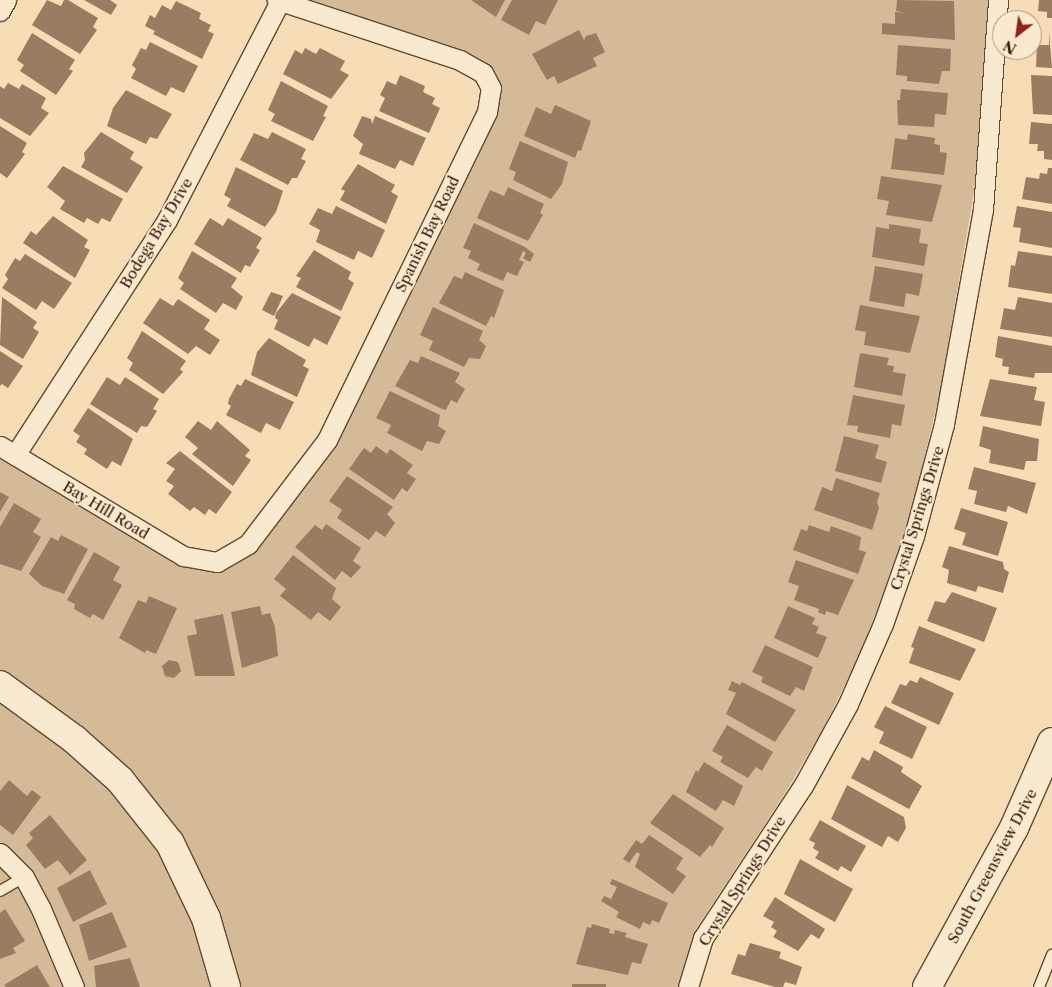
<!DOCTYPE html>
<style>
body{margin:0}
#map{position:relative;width:1052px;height:987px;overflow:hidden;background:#f5ddb5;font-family:"Libre Caslon Text",serif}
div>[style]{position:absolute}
.green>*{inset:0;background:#d4bb97}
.building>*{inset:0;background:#997d60}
.roads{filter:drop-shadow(1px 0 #654830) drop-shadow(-1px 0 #654830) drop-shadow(0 1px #654830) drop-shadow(0 -1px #654830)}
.lane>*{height:10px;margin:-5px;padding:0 5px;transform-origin:5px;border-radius:5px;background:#f8e9cf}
.street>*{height:19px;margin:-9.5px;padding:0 9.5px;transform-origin:9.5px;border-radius:9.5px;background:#f8e9cf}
.secondary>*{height:28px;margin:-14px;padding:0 14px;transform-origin:14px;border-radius:14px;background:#f8e9cf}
span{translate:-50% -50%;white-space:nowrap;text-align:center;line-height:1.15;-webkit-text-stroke:4px #f8e9cf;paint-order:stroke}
.street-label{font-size:15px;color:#351603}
.north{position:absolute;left:992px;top:10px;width:50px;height:50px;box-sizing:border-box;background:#f8e9cf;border:1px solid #aa957d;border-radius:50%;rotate:210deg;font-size:14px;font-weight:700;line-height:20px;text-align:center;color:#351603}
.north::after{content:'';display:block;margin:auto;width:18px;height:22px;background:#8f2418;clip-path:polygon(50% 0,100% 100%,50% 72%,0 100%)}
</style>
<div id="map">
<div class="green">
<i style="clip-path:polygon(311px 0,990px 0,979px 162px,941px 387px,912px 511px,887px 585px,858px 658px,823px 729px,784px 795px,696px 929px,678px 987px,0 987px,0 442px,181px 547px,215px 553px,245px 535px,310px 454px,480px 106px,482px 88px,456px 49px)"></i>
</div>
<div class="building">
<i style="clip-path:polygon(47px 0,61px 6px,64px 0,68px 0,98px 18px,93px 27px,97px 30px,80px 54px,32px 25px)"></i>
<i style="clip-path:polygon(84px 0,110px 0,117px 5px,111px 15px)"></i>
<i style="clip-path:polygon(471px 0,505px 0,496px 17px)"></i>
<i style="clip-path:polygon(512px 0,558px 0,545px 25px,536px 21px,529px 35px,501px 20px)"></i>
<i style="clip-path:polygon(897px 0,954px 1px,955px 40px,882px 34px,882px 23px,895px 24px,895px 12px,906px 13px,896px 11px)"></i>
<i style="clip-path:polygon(1039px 0,1052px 0,1052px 18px,1047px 18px,1047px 12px,1038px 11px)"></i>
<i style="clip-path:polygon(176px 1px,201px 13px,199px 19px,211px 25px,208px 31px,214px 34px,202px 59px,153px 34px,155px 31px,145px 26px,150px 15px,155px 18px,162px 5px,171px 10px)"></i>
<i style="clip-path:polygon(579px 30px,584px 40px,586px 36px,596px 33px,605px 52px,593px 58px,597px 66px,558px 84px,554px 76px,547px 80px,532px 54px)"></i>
<i style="clip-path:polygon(1049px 32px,1052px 68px,1036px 67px,1037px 45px,1049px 45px)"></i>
<i style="clip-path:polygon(32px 33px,75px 60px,69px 69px,73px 71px,56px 95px,20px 71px,24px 65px,17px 60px)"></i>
<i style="clip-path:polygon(150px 42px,198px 66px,184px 93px,171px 87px,166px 96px,131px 78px,136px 69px,132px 65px,141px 48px,146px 50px)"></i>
<i style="clip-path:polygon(898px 45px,951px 49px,950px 71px,942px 71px,939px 84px,907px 81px,907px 76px,896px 75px)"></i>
<i style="clip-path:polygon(305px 48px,316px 54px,320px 48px,345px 61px,340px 70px,349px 75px,331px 99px,283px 74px,295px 50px,302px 54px)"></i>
<i style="clip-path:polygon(400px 75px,425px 86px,423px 92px,435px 98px,432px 104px,440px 108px,429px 133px,379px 111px,385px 98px,380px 95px,387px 81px,396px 85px)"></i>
<i style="clip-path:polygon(1031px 75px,1052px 76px,1052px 115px,1033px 114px)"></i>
<i style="clip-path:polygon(281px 81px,328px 106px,323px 116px,326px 117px,313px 141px,271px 121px,275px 114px,268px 110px)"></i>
<i style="clip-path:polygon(8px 83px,19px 89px,22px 84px,46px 98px,41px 108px,49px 113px,30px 136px,0 118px,0 86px,4px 89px)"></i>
<i style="clip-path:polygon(901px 89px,948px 93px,946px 115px,935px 114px,934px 127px,898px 125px,897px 100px,900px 100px)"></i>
<i style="clip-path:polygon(126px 90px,172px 114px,157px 139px,150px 137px,146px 144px,107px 126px,113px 108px)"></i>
<i style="clip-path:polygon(555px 105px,591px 121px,581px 151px,578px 150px,575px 158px,524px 136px,536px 107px,551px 114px)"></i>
<i style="clip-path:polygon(362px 116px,371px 119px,372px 124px,375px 116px,426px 138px,413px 166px,400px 160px,395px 169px,359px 154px,363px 144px,353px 136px)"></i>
<i style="clip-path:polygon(1031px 122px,1052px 124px,1052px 160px,1044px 159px,1044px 151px,1037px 151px,1038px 144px,1029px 144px)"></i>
<i style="clip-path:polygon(0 126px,27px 143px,22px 152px,25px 154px,7px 178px,0 173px)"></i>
<i style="clip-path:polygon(101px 132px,134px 152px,130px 159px,143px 167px,127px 193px,81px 167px,85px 160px,84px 153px)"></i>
<i style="clip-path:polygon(272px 132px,306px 149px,301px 159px,306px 161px,297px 178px,292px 178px,288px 185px,240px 160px,254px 133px,268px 139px)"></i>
<i style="clip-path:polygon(908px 134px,935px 138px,934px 144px,940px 145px,940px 152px,947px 153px,944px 175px,891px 169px,895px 138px,907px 140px)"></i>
<i style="clip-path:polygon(520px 141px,568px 162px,562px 184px,551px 199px,513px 180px,516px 172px,509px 169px)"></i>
<i style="clip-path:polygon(358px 164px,395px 185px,391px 192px,398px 196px,386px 224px,340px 200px,345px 191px,341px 189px)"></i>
<i style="clip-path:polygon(63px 166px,123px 199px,110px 222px,102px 218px,98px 224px,87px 218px,84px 223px,60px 209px,65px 201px,47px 187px)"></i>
<i style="clip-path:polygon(236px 167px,283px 191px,276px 212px,265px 227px,227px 206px,231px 199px,224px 195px)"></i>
<i style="clip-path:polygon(1048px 168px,1052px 168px,1052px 204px,1022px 199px,1026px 177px,1039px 179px,1040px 173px,1047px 174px)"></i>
<i style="clip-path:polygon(881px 176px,942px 185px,932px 222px,886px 215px,889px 201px,877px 199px)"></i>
<i style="clip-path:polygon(508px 187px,544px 204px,540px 213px,543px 215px,528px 241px,477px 218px,490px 190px,504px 196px)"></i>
<i style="clip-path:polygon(336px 206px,385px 230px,372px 258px,358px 251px,354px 260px,316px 242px,320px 230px,309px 224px,318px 208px,332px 214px)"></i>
<i style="clip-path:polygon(1017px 206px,1052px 212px,1052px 248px,1019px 242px,1021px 228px,1013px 227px)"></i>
<i style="clip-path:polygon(53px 216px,88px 240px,84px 247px,90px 250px,75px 278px,23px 243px,31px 231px,36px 235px)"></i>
<i style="clip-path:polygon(210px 218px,223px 226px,228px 218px,262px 238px,256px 248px,260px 250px,250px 267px,245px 265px,241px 273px,194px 244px)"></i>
<i style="clip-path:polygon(474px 223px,525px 247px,534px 254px,530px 262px,523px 258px,526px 253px,523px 251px,519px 260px,524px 262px,517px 276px,507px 272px,503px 281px,477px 270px,480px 264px,468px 258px,471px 251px,463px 248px)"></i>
<i style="clip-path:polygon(889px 224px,921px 229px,919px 243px,928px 244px,924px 266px,872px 257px,876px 227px,889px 229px)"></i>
<i style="clip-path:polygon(314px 250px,351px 272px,348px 279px,354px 283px,341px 311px,296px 287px,301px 278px,296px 276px)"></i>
<i style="clip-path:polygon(192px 251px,237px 278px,231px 287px,243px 297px,236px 310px,223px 303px,216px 313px,180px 289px,184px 283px,178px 278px)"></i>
<i style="clip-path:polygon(1018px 251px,1052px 256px,1052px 294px,1008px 287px,1011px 265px,1015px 266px)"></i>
<i style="clip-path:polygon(25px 254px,72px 283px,54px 309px,42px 301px,36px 310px,2px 288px,8px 279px,5px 275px,15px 258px,20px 261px)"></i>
<i style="clip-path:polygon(875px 266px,923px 274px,919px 296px,906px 293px,904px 307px,869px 301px)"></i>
<i style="clip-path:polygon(465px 272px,504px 290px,494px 318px,491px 316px,486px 326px,439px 303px,454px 276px,462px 279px)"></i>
<i style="clip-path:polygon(271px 292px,283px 296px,274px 316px,262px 310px)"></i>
<i style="clip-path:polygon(292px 293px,341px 317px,327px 345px,314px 338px,309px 347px,274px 329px,278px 320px,275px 318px,276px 313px)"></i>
<i style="clip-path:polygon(2px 297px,37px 322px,33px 328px,39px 332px,23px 359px,0 345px)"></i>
<i style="clip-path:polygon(1018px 297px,1052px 303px,1052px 337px,1000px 329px,1004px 308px,1015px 310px)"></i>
<i style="clip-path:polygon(160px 298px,173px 306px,178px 299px,210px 320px,204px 329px,220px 340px,210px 355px,196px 346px,188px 354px,143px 323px)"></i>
<i style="clip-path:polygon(860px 305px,920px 316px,910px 353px,864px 345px,866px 332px,855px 330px)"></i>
<i style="clip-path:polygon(433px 307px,483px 331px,479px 340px,486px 346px,480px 359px,469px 358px,464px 367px,429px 350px,433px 341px,420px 335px)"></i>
<i style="clip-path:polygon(142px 331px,186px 361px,180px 369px,183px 372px,163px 394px,129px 370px,133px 363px,127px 358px)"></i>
<i style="clip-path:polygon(998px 336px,1052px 346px,1052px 373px,1035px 373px,1034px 378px,1008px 374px,1009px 367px,1002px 366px,1003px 359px,995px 357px)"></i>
<i style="clip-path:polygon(269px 338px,306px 360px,303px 366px,309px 369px,297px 397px,251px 375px,257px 352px)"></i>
<i style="clip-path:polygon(0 351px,23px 366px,8px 388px,2px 384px,0 386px)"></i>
<i style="clip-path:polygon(860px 353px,889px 358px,887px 365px,894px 366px,893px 372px,906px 374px,902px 396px,854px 387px)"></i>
<i style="clip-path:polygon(421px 356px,460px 373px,455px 382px,465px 389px,457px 403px,451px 400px,446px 410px,442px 409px,395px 386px,410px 360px,418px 363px)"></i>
<i style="clip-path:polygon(107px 377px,120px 385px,125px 377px,159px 399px,153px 409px,157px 411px,147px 427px,141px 426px,137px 433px,90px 404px)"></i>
<i style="clip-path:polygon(245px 379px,294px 402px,280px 430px,266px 423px,261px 433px,226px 415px,231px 406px,228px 404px,229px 399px,237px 384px,241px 386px)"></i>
<i style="clip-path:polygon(990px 379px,1037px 387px,1034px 400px,1045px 402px,1041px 426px,980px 416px)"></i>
<i style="clip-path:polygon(390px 391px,440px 415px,438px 426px,446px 431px,439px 444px,427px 441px,422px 451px,387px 433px,391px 425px,376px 418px)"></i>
<i style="clip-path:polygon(853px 395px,905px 405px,901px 426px,892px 424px,890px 438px,857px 432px,858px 426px,847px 425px)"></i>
<i style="clip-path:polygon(88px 408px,133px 439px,121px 466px,112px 461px,107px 469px,84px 454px,87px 449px,76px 442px,80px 436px,73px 431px)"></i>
<i style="clip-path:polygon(198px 421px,211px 430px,217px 421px,250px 450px,245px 456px,251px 460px,233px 486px,192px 454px,198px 448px,185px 437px)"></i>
<i style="clip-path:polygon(983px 426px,1039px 439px,1037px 461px,1026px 461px,1024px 470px,989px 463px,991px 450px,979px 446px)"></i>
<i style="clip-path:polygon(844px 436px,879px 445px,875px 458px,887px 462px,881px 483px,835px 471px)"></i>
<i style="clip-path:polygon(376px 446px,387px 454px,390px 449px,413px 465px,407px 473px,416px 479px,407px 492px,402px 488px,394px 500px,349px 469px,364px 448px,371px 453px)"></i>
<i style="clip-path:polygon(180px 451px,232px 492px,216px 514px,209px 509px,205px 515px,194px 507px,190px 511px,168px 494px,174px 486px,166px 481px,175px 469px,166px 463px)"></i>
<i style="clip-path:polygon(974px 467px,1036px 483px,1027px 514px,1008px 506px,1006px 512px,974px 504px,977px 491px,968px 489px)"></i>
<i style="clip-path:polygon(347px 476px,393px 507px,387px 514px,395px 523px,385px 537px,376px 531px,369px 540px,337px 518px,342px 510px,329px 501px)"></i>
<i style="clip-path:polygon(836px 478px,880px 493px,877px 502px,879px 508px,872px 530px,814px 510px,822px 487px,832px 491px)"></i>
<i style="clip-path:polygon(0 492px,9px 497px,0 512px)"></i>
<i style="clip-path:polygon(14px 503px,41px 519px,33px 532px,41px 537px,21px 571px,0 564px,0 527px)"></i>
<i style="clip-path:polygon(961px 508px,1008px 522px,998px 556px,962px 545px,966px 533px,954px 529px)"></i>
<i style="clip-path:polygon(326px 524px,361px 548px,353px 561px,361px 567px,351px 578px,342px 571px,335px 580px,295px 547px,315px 525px,322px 530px)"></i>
<i style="clip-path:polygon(809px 525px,829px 532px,831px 526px,861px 537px,859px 550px,866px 552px,858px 574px,793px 550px,801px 529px,807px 531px)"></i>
<i style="clip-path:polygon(61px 535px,88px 549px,64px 594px,42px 586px,29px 574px,51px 537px,58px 541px)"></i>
<i style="clip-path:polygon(949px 546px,1003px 562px,1004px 569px,1009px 572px,1003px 593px,978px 586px,976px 592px,947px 583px,949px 570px,942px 567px)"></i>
<i style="clip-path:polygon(94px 552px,120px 567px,113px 580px,122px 585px,103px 620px,93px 614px,90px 618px,74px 609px,75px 604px,67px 600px)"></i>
<i style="clip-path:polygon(293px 555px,336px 588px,332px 599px,341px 607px,330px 621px,318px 612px,311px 620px,280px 596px,286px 589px,274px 579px)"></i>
<i style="clip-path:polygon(796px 560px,854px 580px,838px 615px,826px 611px,825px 615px,818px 612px,819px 609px,794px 600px,799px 586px,788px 582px)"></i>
<i style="clip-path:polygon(952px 592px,997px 608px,984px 642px,927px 621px,935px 601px,945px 603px)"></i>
<i style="clip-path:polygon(149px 596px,177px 608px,156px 654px,146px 650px,145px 653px,119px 638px,138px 600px,146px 603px)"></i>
<i style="clip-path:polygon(260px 606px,262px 615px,270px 613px,275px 627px,278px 656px,242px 668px,231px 612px)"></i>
<i style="clip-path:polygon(788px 606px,815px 618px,812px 624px,819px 627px,816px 633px,827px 637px,818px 658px,774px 638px)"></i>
<i style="clip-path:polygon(223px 614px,235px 676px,195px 676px,187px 636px,197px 634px,194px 620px)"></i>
<i style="clip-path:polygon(919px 626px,976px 649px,960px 681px,909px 663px,914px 648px,911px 647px)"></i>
<i style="clip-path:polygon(765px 645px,813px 667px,804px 691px,796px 687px,790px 696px,761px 682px,763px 677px,752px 672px)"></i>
<i style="clip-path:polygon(169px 660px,178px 662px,181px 671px,174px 678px,165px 676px,162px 666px)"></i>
<i style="clip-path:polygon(920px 677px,954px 693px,939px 725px,891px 703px,900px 684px,906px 686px,910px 680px,917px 683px)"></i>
<i style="clip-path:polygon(732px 681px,740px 685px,742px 682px,796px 710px,775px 742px,726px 714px,736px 693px,728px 690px)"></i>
<i style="clip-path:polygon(885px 706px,927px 727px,912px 759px,879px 743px,884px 732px,874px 727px)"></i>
<i style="clip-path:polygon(727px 725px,773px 752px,762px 771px,756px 767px,748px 778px,720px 762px,723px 757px,712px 751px)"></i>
<i style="clip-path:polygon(874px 750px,903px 767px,901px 772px,922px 786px,909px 809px,851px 778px,862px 757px,869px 761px)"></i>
<i style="clip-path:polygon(704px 762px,743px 786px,734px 806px,723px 800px,716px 811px,686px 792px,696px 770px,698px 772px)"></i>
<i style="clip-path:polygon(9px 780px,27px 796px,32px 790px,41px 797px,13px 835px,0 825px,0 791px)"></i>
<i style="clip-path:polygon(847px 785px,904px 817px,906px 828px,898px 842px,888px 836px,882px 847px,831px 819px)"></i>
<i style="clip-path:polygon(673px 794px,724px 828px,712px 847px,710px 845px,700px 857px,650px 823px)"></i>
<i style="clip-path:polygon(50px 815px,87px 860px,70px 875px,58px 860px,45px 869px,26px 845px,33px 838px,29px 833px)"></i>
<i style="clip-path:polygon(820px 820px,866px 846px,851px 872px,841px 866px,838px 871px,815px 858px,819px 852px,813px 848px,815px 843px,809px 840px)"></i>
<i style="clip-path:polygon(649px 835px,683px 858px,676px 869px,686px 876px,673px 894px,635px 867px,640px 854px,637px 852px,629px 863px,623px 859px,636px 840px,642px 844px)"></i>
<i style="clip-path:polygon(800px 859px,853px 889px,835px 922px,784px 894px)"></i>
<i style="clip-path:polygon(90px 870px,107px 904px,73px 922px,57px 888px)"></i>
<i style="clip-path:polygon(612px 879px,668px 903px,659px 923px,652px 920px,650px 925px,643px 922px,640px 929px,616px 917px,619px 912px,601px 901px,604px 896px,611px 899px,617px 887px,610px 884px)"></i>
<i style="clip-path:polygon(775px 897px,825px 929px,819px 939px,811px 934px,798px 951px,773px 937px,777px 931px,771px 927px,774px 922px,763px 916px)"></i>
<i style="clip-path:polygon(5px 909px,25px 941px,13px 948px,16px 953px,0 959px,0 913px)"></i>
<i style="clip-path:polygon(112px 912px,127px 947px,89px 961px,79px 925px)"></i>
<i style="clip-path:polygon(592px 924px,610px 929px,609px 933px,614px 934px,615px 930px,627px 933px,625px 937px,648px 944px,641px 964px,632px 962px,628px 975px,576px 964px,587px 927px,591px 928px)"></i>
<i style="clip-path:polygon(750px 943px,781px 952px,779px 958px,802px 967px,796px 985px,785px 982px,783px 987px,775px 987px,731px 974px,738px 954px,745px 956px)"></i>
<i style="clip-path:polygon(130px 958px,140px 987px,96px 987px,94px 966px)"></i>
<i style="clip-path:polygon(37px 965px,50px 987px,6px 987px,4px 985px)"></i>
<i style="clip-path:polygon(572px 984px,606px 984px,606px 987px,572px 987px)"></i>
</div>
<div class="roads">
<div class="lane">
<i style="left:0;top:891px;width:28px;rotate:-30deg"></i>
<i style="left:1039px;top:987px;width:35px;rotate:-68deg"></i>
</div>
<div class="street">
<i style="left:0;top:11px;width:13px;rotate:-61deg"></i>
<i style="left:0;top:446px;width:214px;rotate:31deg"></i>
<i style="left:183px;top:556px;width:35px;rotate:10deg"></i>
<i style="left:217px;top:562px;width:36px;rotate:-30deg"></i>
<i style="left:248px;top:544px;width:131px;rotate:-52.8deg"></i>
<i style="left:327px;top:440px;width:365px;rotate:-64deg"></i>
<i style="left:487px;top:112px;width:24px;rotate:-81deg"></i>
<i style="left:491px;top:88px;width:17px;rotate:-118deg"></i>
<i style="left:483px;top:73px;width:26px;rotate:-151deg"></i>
<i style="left:460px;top:60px;width:193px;rotate:-161.8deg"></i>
<i style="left:15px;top:455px;width:280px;rotate:-57.1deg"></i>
<i style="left:167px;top:220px;width:246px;rotate:-62.7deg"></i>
<i style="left:0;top:853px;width:34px;rotate:45deg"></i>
<i style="left:24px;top:877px;width:36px;rotate:62deg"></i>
<i style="left:41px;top:909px;width:85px;rotate:67.1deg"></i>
<i style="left:688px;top:987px;width:51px;rotate:-73deg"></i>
<i style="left:703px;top:938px;width:182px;rotate:-56.7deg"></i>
<i style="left:803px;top:786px;width:94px;rotate:-61.2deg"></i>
<i style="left:848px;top:704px;width:87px;rotate:-66.4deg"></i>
<i style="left:883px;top:624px;width:93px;rotate:-70.6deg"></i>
<i style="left:914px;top:536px;width:116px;rotate:-75deg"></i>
<i style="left:944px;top:424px;width:218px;rotate:-79.7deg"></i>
<i style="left:983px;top:210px;width:211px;rotate:-85.9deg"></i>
</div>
<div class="secondary">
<i style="left:0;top:685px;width:92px;rotate:36.1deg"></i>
<i style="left:74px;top:739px;width:62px;rotate:41.7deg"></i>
<i style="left:120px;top:780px;width:80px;rotate:51.6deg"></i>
<i style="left:170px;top:843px;width:83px;rotate:64.4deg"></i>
<i style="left:206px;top:918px;width:72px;rotate:73.8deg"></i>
<i style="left:927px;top:987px;width:181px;rotate:-61.3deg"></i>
<i style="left:1014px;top:828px;width:94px;rotate:-66.2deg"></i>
</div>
</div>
<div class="street-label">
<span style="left:156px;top:233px;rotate:-59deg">Bodega Bay Drive</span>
<span style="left:427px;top:234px;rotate:-64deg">Spanish Bay Road</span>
<span style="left:106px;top:510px;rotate:31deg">Bay Hill Road</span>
<span style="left:917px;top:518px;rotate:-73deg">Crystal Springs Drive</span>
<span style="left:992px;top:866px;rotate:-62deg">South Greensview Drive</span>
<span style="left:742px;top:881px;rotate:-58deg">Crystal Springs Drive</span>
</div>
<div class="north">N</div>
</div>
